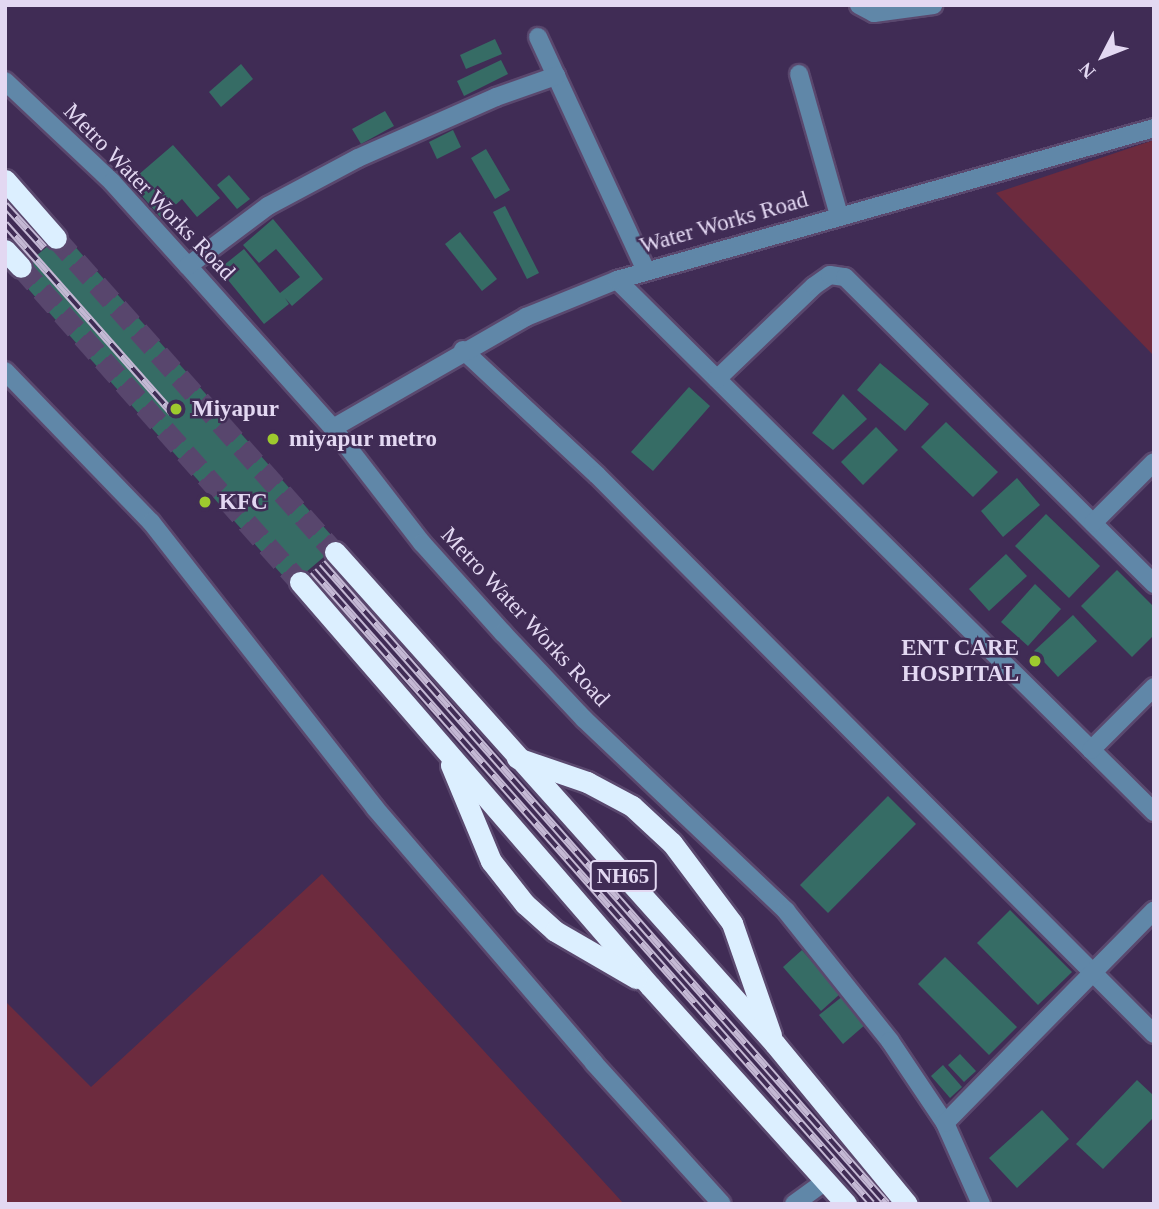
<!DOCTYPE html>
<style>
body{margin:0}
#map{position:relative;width:1159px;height:1209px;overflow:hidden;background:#402c55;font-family:Georgia,serif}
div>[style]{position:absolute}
.green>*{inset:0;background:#6d2b3e}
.building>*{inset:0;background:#366c65}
.highway-tunnel>*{height:21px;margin-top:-10.5px;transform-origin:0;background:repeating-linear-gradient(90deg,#58466d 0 21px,transparent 0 31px)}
.roads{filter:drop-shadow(2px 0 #5a486e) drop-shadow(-2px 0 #5a486e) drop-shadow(0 2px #5a486e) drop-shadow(0 -2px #5a486e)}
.minor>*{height:18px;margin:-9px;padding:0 9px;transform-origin:9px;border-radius:9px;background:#6087a8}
.highway>*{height:21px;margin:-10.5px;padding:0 10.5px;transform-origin:10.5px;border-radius:10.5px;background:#dcefff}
.rail>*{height:8px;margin-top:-4px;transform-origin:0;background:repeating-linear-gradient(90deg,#402c55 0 16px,#c4b8d4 0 32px);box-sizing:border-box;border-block:2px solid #c4b8d4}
.dots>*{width:19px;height:19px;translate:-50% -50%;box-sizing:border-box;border:4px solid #402c55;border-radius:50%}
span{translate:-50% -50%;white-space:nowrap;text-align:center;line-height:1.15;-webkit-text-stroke:5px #402c55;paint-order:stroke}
.shield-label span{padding:2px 5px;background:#402c55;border:2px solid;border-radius:5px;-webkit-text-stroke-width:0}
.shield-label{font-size:21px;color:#e3d8f2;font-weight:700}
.street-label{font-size:23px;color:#e3d8f2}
.poi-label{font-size:23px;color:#e3d8f2;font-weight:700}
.left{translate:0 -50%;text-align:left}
.right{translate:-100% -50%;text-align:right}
.frame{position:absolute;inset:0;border:7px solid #e3d8f2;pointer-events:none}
.north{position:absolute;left:1068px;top:21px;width:70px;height:70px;-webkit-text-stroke:5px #402c55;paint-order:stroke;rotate:228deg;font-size:19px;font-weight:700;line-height:28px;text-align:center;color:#e3d8f2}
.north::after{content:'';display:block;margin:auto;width:24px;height:32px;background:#e3d8f2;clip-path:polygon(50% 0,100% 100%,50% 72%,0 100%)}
</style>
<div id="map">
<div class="green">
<i style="clip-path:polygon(1154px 140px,1154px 356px,996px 193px)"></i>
<i style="clip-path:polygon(322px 874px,624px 1204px,5px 1204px,5px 1001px,91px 1087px)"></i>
</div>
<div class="building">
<i style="clip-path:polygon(495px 39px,502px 54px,466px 69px,460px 55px)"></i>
<i style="clip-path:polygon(501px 60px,508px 74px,464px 96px,457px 81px)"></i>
<i style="clip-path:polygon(241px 64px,253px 79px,221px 107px,209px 92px)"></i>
<i style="clip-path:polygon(385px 111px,394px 126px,361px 144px,352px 129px)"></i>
<i style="clip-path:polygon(453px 130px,461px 147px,437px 159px,429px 142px)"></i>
<i style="clip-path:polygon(173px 145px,220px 198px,197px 217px,182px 199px,161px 218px,130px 182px)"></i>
<i style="clip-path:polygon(486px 149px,510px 190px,495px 199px,471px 158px)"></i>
<i style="clip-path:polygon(229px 175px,250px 199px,237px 209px,217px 185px)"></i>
<i style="clip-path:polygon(505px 206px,539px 273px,527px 279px,493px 212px)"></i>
<i style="clip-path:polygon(273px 219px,323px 279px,292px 306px,285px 298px,289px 304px,264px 324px,219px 269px,244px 249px,280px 293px,300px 277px,276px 249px,259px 263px,243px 245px)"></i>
<i style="clip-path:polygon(460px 232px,497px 279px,482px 291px,445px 244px)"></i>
<i style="clip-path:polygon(63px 233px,339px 544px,291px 585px,15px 274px)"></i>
<i style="clip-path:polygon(880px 363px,929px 404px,905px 431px,857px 390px)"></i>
<i style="clip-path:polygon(689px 387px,710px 406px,653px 471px,631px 452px)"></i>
<i style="clip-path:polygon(843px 394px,867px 419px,833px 450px,812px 433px)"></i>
<i style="clip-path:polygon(946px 422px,998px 472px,973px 497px,921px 447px)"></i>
<i style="clip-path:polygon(876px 427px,898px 450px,863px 485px,841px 462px)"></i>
<i style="clip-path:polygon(1017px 478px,1040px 505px,1003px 537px,981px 511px)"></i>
<i style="clip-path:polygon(1046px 514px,1100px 566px,1069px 598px,1015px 546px)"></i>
<i style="clip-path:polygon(1006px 554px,1027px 576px,989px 611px,969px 589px)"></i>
<i style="clip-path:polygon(1117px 570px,1154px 607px,1154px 635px,1132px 657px,1081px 606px)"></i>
<i style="clip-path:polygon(1035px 584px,1061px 609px,1028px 646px,1001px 622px)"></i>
<i style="clip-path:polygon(1073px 615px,1097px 641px,1058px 677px,1034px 651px)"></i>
<i style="clip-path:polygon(888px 796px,916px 824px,828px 913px,800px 885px)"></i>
<i style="clip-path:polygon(1010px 910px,1072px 972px,1038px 1005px,977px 943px)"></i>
<i style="clip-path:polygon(802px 950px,840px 994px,821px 1011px,783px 967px)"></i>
<i style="clip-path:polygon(945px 957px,1017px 1027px,989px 1055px,918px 984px)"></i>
<i style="clip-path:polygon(843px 996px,866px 1024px,843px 1044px,819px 1015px)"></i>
<i style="clip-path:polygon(960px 1054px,976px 1071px,964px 1082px,948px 1065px)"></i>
<i style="clip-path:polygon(943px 1065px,962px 1087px,950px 1098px,931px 1076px)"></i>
<i style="clip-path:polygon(1137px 1080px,1154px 1096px,1154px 1117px,1103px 1169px,1076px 1144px)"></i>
<i style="clip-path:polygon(1042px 1110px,1069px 1139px,1017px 1188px,989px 1158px)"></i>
</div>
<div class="highway-tunnel">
<i style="left:56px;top:238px;width:420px;rotate:48.4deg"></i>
<i style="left:21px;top:267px;width:421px;rotate:48.5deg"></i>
</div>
<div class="roads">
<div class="minor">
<i style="left:859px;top:5px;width:17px;rotate:28deg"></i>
<i style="left:874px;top:13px;width:60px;rotate:-7.7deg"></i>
<i style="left:538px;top:37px;width:258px;rotate:65.2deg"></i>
<i style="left:799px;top:74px;width:147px;rotate:74.2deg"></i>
<i style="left:5px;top:81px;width:147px;rotate:43.3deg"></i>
<i style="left:112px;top:182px;width:113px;rotate:47.9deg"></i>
<i style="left:188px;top:266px;width:217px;rotate:48.2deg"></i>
<i style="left:333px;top:428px;width:145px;rotate:52.3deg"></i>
<i style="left:422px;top:543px;width:121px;rotate:48deg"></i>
<i style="left:503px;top:633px;width:118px;rotate:46.7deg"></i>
<i style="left:584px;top:719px;width:279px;rotate:43.5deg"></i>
<i style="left:786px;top:911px;width:166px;rotate:51.3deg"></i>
<i style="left:890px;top:1041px;width:99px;rotate:56.1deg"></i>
<i style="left:945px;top:1123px;width:89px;rotate:66deg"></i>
<i style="left:188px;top:266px;width:100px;rotate:-36.9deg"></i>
<i style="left:268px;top:206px;width:102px;rotate:-28.1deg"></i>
<i style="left:358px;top:158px;width:151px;rotate:-23.8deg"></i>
<i style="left:496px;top:97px;width:64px;rotate:-19.3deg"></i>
<i style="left:617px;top:280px;width:756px;rotate:44.73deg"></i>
<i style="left:463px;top:350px;width:183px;rotate:43deg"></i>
<i style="left:597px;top:475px;width:789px;rotate:45.1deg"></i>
<i style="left:5px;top:371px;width:210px;rotate:46deg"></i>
<i style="left:151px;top:522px;width:363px;rotate:51.9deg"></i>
<i style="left:375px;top:808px;width:336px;rotate:49.3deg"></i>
<i style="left:594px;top:1063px;width:190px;rotate:47.8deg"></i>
<i style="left:717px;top:379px;width:134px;rotate:-43.8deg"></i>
<i style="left:814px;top:286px;width:19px;rotate:-35deg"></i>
<i style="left:830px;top:275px;width:15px;rotate:8deg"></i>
<i style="left:845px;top:277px;width:436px;rotate:44.8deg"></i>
<i style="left:333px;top:428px;width:223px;rotate:-29.9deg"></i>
<i style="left:526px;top:317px;width:98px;rotate:-22.1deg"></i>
<i style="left:617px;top:280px;width:558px;rotate:-15.8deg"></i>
<i style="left:1093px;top:523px;width:86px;rotate:-45deg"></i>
<i style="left:1091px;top:750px;width:89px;rotate:-45deg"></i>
<i style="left:945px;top:1123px;width:298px;rotate:-45.5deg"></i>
<i style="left:794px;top:1204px;width:39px;rotate:-36deg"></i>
</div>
<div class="highway">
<i style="left:5px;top:180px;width:77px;rotate:48.7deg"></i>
<i style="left:5px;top:250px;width:23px;rotate:47deg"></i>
<i style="left:335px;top:552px;width:660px;rotate:48.19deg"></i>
<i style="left:775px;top:1044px;width:207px;rotate:50.5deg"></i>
<i style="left:300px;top:582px;width:535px;rotate:49.1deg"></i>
<i style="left:650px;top:986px;width:293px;rotate:48deg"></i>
<i style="left:517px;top:758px;width:74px;rotate:18.9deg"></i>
<i style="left:587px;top:782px;width:51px;rotate:28.1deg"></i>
<i style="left:632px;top:806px;width:54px;rotate:42.8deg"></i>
<i style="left:672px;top:843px;width:100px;rotate:53.1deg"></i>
<i style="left:732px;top:923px;width:119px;rotate:70.8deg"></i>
<i style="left:451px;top:765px;width:104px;rotate:67.4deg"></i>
<i style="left:491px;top:861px;width:55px;rotate:51.7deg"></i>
<i style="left:525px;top:904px;width:40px;rotate:42deg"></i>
<i style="left:555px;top:931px;width:94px;rotate:30.1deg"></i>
</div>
</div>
<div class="rail">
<i style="left:5px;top:205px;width:58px;rotate:47.8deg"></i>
<i style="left:5px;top:224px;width:252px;rotate:48.5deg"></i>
<i style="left:322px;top:563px;width:854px;rotate:48.61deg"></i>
<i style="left:313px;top:571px;width:844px;rotate:48.55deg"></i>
</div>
<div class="dots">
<i style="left:176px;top:409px;background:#9eca2e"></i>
<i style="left:273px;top:439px;background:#9eca2e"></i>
<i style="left:205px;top:502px;background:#9eca2e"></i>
<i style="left:1035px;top:661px;background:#9eca2e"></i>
</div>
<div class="shield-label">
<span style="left:623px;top:876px">NH65</span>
</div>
<div class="street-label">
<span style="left:149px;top:192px;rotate:46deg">Metro Water Works Road</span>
<span style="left:724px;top:223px;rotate:-16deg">Water Works Road</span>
<span style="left:525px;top:617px;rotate:47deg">Metro Water Works Road</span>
</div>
<div class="poi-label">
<span class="left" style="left:192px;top:409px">Miyapur</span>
<span class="left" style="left:289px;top:439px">miyapur metro</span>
<span class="left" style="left:219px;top:502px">KFC</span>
<span class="right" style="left:1019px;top:661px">ENT CARE<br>HOSPITAL</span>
</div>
<div class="frame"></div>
<div class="north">N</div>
</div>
